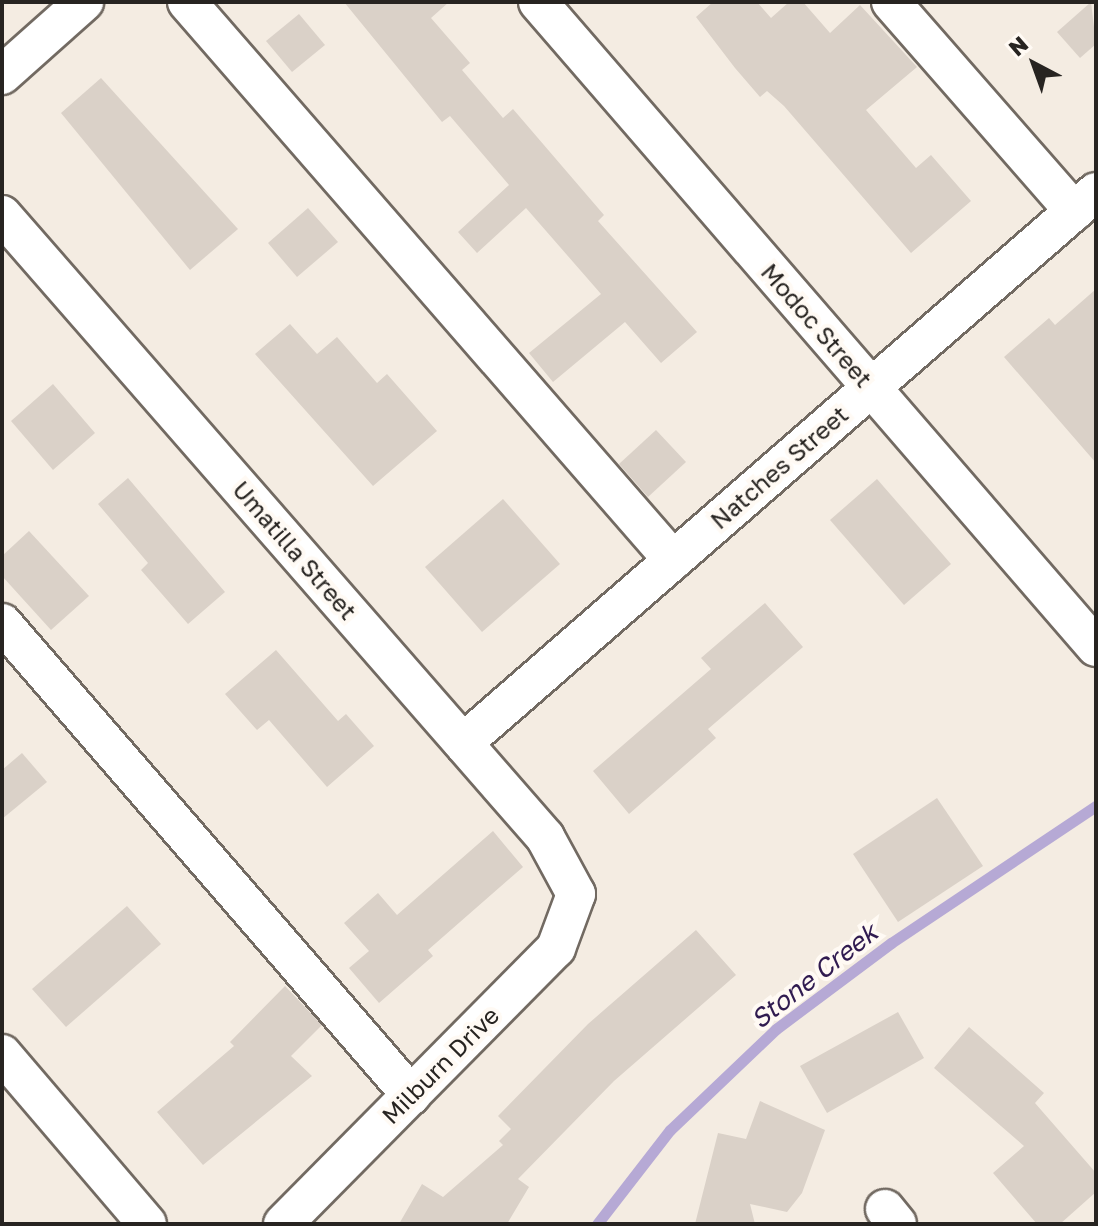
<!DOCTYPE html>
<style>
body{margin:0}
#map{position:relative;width:1098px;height:1226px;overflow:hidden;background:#f4ece2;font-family:"Golos Text",sans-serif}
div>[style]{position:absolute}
.stream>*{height:11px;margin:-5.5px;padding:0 5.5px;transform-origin:5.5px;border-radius:5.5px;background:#b6a9d5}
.building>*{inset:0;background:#dad1c8}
.roads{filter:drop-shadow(2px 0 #726a62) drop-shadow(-2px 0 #726a62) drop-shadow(0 2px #726a62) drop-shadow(0 -2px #726a62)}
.minor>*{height:38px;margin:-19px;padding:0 19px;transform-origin:19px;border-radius:19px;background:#fff}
span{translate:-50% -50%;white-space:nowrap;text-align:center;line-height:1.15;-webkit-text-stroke:8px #fffaf4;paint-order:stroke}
.street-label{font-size:24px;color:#272421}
.water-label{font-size:26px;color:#301b50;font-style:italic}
.frame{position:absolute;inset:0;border:4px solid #272421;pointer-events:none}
.north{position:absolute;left:994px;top:24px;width:80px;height:80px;-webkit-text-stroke:6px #fffaf4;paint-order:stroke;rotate:319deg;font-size:22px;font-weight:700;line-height:32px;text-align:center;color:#272421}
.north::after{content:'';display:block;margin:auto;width:28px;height:36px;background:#272421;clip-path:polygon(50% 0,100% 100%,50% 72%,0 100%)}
</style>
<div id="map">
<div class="stream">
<i style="left:597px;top:1224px;width:119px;rotate:-52.2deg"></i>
<i style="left:670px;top:1130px;width:146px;rotate:-43.6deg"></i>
<i style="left:776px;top:1029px;width:144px;rotate:-36.8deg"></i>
<i style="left:891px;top:943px;width:247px;rotate:-33.8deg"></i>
</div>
<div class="building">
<i style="clip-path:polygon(344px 2px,449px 2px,431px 18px,470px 63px,462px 70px,503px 118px,513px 109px,604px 215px,598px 221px,697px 332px,661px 363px,625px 322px,553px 382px,529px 353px,601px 294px,526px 208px,477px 253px,458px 232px,509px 185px,450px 116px,442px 122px)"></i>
<i style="clip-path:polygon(713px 2px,757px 2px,771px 18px,789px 2px,803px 2px,830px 33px,860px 5px,917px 67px,866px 110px,916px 168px,931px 155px,971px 201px,911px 253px,784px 106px,767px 91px,760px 97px,735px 68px,696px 17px)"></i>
<i style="clip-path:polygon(1091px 2px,1096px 44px,1080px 58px,1057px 32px)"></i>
<i style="clip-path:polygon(299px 14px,325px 45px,292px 72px,266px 41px)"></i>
<i style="clip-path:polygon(101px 78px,238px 229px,190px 270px,61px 113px)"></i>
<i style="clip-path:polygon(308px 208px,338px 242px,297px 277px,268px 243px)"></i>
<i style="clip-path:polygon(1096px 289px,1096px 463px,1004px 357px,1049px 318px,1055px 325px)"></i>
<i style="clip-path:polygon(290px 324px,317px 354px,337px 337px,377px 383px,387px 374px,437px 431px,373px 486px,255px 354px)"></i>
<i style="clip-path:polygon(53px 384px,95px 433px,53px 470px,11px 421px)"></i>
<i style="clip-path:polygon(656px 430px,686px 462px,648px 497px,619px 464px)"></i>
<i style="clip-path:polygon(128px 478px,225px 592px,188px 624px,141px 570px,148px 563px,98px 504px)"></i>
<i style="clip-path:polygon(877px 479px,951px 564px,904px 605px,830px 520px)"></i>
<i style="clip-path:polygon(503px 499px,560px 564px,482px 632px,425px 567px)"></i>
<i style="clip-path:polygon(29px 531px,89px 596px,51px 630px,2px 576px,2px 556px)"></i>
<i style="clip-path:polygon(765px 603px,803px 647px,708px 729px,716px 738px,629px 814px,593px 771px,711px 669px,701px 658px)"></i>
<i style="clip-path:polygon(276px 650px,338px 721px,346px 714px,374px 746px,327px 787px,269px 720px,257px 730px,225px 694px)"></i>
<i style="clip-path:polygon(22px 753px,47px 782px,2px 819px,2px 770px)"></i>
<i style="clip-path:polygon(937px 798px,983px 866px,898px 922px,853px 854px)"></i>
<i style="clip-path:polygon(493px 831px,523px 867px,428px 950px,433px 956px,379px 1003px,349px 968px,369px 951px,344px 923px,378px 893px,397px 915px)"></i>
<i style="clip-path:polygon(127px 906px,161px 944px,66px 1027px,32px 989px)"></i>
<i style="clip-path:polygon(696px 930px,736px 975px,614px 1081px,518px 1179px,529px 1187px,507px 1224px,399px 1224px,422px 1184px,443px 1197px,503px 1145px,499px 1141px,511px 1129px,498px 1116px,588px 1024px)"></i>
<i style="clip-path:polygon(285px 986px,322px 1025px,291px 1056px,312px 1076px,203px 1165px,157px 1112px,234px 1046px,230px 1042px)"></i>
<i style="clip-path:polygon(898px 1012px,924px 1058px,827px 1113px,800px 1066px)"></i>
<i style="clip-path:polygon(969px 1027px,1044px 1093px,1035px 1103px,1096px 1173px,1096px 1192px,1060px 1224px,1037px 1224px,993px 1173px,1024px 1146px,934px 1068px)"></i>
<i style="clip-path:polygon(760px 1101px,825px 1130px,802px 1193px,787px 1212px,750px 1204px,755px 1224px,695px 1224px,718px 1133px,746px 1139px)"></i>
</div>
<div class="roads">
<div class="minor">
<i style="left:187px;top:2px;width:740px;rotate:48.95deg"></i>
<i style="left:538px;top:2px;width:853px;rotate:49.14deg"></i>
<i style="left:891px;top:2px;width:278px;rotate:48.8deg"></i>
<i style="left:2px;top:75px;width:110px;rotate:-41.7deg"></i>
<i style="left:2px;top:215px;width:826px;rotate:48.88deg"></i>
<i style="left:545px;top:837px;width:65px;rotate:61.5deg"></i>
<i style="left:576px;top:894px;width:58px;rotate:110.3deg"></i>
<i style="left:556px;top:948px;width:388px;rotate:134.7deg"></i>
<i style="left:2px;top:623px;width:625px;rotate:49.09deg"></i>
<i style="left:463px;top:743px;width:839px;rotate:-41.04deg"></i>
<i style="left:2px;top:1054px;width:223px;rotate:49.5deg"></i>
<i style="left:885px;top:1209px;width:19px;rotate:51deg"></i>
</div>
</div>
<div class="street-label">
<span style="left:817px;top:325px;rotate:49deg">Modoc Street</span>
<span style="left:779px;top:467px;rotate:-41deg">Natches Street</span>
<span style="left:295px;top:550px;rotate:49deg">Umatilla Street</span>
<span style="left:440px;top:1065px;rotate:-45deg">Milburn Drive</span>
</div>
<div class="water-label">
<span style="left:814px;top:976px;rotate:-38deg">Stone Creek</span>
</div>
<div class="frame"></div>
<div class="north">N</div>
</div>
